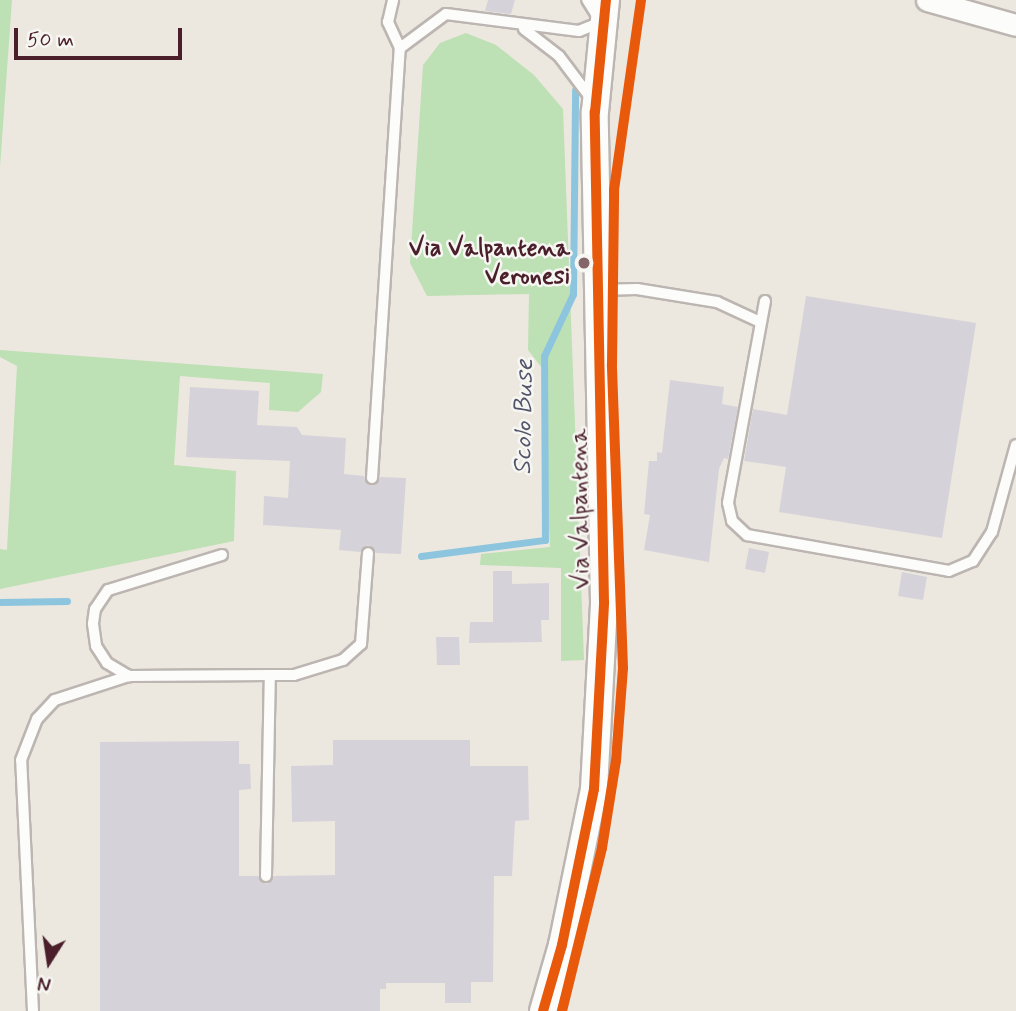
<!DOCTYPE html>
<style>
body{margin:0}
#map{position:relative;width:1016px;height:1011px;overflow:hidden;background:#ece8df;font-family:Mynerve,sans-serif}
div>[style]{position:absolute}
.green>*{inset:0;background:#bde0b4}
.stream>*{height:7px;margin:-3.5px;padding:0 3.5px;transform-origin:3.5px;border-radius:3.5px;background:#8dc5df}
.building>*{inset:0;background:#d6d2da}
.roads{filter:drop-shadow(2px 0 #bcb5b1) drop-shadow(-2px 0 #bcb5b1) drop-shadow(0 2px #bcb5b1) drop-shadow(0 -2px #bcb5b1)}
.service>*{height:10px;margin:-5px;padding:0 5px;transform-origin:5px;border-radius:5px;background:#fcfcfa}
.minor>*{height:21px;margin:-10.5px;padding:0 10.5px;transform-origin:10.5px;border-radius:10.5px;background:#fcfcfa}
.tertiary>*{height:26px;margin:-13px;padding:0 13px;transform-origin:13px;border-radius:13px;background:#fcfcfa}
.cycleway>*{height:10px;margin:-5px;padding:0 5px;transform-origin:5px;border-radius:5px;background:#e8590c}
.dots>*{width:19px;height:19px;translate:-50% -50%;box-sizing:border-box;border:4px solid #f6f6f2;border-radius:50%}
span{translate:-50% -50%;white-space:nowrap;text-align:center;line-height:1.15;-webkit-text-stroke:5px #f6f6f2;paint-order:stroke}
.poi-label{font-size:24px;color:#4a1f2b;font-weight:700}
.right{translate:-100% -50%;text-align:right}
.street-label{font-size:24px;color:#4a1f2b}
.water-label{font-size:26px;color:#53546a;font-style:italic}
.north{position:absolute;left:14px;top:927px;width:70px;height:70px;-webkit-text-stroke:5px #f6f6f2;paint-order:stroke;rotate:192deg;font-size:19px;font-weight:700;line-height:28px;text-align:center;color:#4a1f2b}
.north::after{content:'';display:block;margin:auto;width:24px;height:32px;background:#4a1f2b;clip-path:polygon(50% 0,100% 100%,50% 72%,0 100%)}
.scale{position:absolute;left:14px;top:28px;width:168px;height:32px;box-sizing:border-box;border:4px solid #4a1f2b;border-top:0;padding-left:9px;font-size:21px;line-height:24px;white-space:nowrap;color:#4a1f2b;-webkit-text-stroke:5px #f6f6f2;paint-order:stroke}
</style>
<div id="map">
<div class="green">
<i style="clip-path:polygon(0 0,12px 0,0 167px)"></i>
<i style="clip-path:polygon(466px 33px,496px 45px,534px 75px,563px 109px,584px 660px,561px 661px,561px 568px,480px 565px,481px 554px,550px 547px,542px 368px,528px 350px,529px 294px,427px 296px,410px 263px,423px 65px,440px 43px)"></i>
<i style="clip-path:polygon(0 350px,323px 374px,321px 392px,298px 412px,269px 410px,270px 383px,180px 376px,174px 465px,236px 471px,234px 541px,0 589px,0 549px,7px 550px,17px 366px,0 357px)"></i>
</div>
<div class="stream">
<i style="left:421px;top:556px;width:125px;rotate:-7.4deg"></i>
<i style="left:545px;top:540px;width:184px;rotate:-90.3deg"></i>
<i style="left:544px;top:356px;width:68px;rotate:-64.9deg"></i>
<i style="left:573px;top:294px;width:204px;rotate:-89.4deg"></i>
<i style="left:0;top:602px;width:67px;rotate:-0.9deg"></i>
</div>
<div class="building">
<i style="clip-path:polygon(488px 0,515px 0,511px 14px,485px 11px)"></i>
<i style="clip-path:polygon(806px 296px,976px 323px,942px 538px,779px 512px,786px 467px,744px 461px,753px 409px,787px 415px)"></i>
<i style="clip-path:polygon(670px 380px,724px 387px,722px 404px,738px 407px,728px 459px,724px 458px,719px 469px,709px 562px,644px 550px,650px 515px,644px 514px,649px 461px,657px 461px,657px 452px,662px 453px)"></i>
<i style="clip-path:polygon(190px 387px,259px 391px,257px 425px,297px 427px,302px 435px,346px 438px,344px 474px,364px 476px,368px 485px,376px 485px,380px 477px,406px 478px,401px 554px,376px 553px,368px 545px,360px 552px,339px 550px,341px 530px,263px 525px,264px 496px,288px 498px,290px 461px,186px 457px)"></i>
<i style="clip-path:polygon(749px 548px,769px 552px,765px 573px,745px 569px)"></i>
<i style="clip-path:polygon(493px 571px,512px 571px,512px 584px,549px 583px,549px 620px,541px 620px,542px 642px,469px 643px,470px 622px,493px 622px)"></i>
<i style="clip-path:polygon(902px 572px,927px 577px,923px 600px,898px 596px)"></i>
<i style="clip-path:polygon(436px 637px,459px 637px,460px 665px,437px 665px)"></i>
<i style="clip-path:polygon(333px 740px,470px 740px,470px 766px,528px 766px,529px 820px,515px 821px,512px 876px,494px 876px,493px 982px,471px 982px,471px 1003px,445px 1003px,445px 983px,386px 983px,386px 989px,380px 989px,380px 1011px,100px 1011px,100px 742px,239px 741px,239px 764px,250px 764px,251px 789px,239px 790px,239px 876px,258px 876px,267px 884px,274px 876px,335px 875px,335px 821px,292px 822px,291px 766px,333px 765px)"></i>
</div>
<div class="roads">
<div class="service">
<i style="left:524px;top:29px;width:44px;rotate:37.6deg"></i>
<i style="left:559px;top:56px;width:51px;rotate:52.9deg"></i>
<i style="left:400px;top:48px;width:57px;rotate:-36.5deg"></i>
<i style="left:446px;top:14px;width:134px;rotate:7.3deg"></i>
<i style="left:579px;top:31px;width:24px;rotate:-22deg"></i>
<i style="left:601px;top:22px;width:26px;rotate:-122deg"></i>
<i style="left:597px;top:290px;width:40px;rotate:-1.4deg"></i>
<i style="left:637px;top:289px;width:81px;rotate:9.2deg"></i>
<i style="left:717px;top:302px;width:47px;rotate:24.9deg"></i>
<i style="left:765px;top:301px;width:205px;rotate:100.4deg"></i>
<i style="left:728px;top:503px;width:18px;rotate:77deg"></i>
<i style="left:732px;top:521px;width:21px;rotate:43deg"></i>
<i style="left:747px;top:535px;width:205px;rotate:10.1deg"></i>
<i style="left:949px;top:571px;width:26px;rotate:-23deg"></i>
<i style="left:973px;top:561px;width:35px;rotate:-57deg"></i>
<i style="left:992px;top:532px;width:90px;rotate:-74.6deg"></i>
<i style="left:372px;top:478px;width:431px;rotate:-86.3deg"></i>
<i style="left:400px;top:48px;width:29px;rotate:-115deg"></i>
<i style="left:388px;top:22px;width:23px;rotate:-77deg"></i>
<i style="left:222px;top:555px;width:119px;rotate:162.9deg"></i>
<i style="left:108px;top:590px;width:23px;rotate:124deg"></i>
<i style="left:95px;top:609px;width:15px;rotate:98deg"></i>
<i style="left:93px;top:624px;width:22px;rotate:82deg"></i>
<i style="left:96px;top:646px;width:20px;rotate:57deg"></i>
<i style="left:107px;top:663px;width:26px;rotate:31deg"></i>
<i style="left:129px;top:676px;width:141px;rotate:-0.4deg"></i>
<i style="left:270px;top:675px;width:24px"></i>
<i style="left:294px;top:675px;width:51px;rotate:-17deg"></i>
<i style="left:343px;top:660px;width:24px;rotate:-42deg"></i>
<i style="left:361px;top:644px;width:91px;rotate:-85.6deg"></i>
<i style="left:266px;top:876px;width:201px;rotate:-88.9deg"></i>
<i style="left:33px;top:1011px;width:251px;rotate:-92.7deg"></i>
<i style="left:21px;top:760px;width:44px;rotate:-68.7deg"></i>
<i style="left:37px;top:719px;width:26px;rotate:-47deg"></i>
<i style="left:55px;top:700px;width:78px;rotate:-18deg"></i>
</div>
<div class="minor">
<i style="left:927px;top:0;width:92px;rotate:15.7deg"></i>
</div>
<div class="tertiary">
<i style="left:543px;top:1011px;width:69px;rotate:-73.9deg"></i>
<i style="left:562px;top:945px;width:159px;rotate:-78.4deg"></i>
<i style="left:594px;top:789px;width:187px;rotate:-86.9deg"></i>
<i style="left:604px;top:602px;width:490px;rotate:-91.1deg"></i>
<i style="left:595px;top:112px;width:113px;rotate:-84.4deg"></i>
</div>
</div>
<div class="cycleway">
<i style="left:543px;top:1011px;width:69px;rotate:-73.9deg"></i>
<i style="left:562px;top:945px;width:159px;rotate:-78.4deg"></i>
<i style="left:594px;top:789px;width:187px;rotate:-86.9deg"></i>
<i style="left:604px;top:602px;width:490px;rotate:-91.1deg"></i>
<i style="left:595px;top:112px;width:113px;rotate:-84.4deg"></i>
<i style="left:562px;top:1011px;width:168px;rotate:-76.2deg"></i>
<i style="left:602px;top:848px;width:88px;rotate:-80.9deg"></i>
<i style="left:616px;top:761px;width:93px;rotate:-85.7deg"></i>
<i style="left:623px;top:668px;width:304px;rotate:-92.1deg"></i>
<i style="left:612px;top:364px;width:174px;rotate:-89.3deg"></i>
<i style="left:614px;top:190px;width:192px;rotate:-81.9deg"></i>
</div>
<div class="dots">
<i style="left:584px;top:263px;background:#83656a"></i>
</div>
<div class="poi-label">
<span class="right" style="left:570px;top:263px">Via Valpantena<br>Veronesi</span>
</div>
<div class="street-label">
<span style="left:581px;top:509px;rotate:-91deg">Via Valpantena</span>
</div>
<div class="water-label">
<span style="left:525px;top:417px;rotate:-89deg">Scolo Buse</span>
</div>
<div class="north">N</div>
<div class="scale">50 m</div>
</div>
